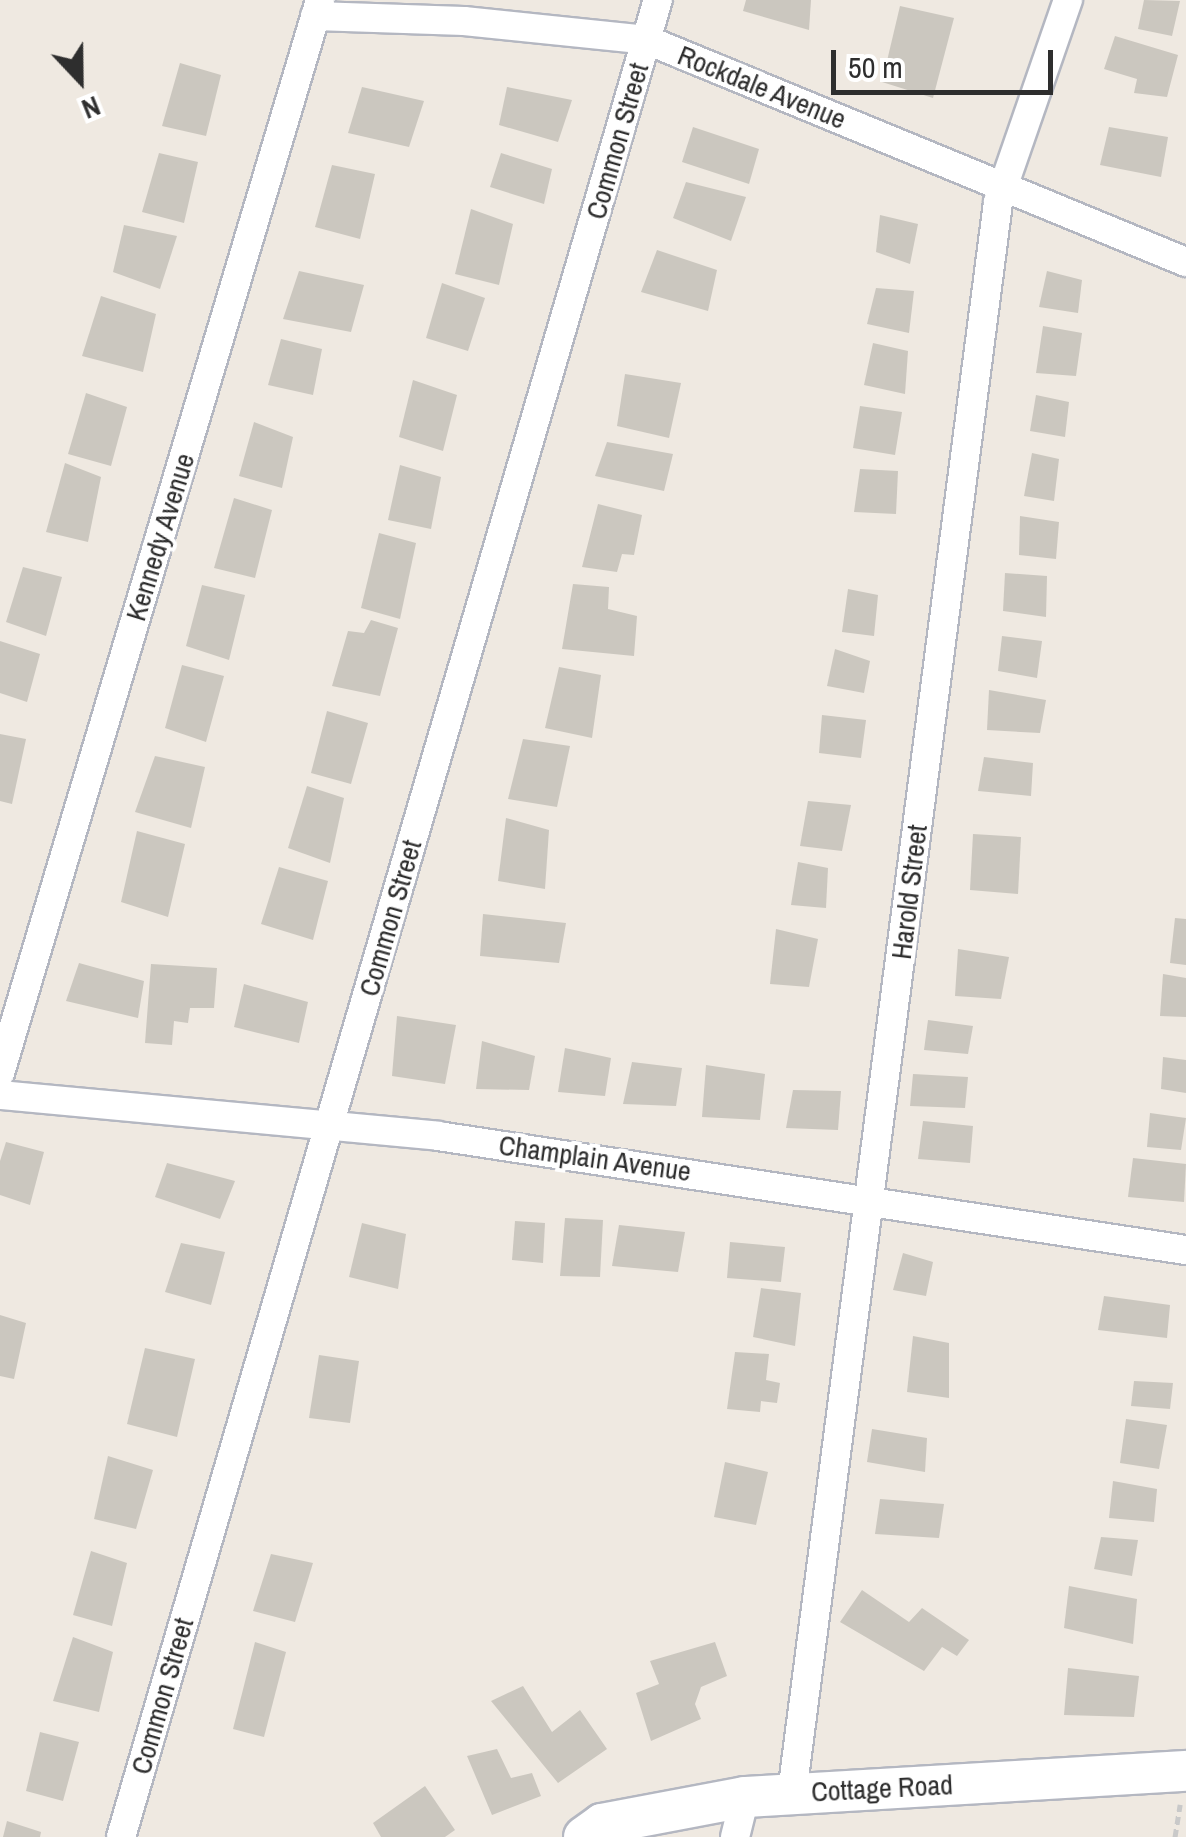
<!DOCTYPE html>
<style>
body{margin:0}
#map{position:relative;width:1186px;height:1837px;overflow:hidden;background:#efe9e1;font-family:"Archivo Narrow",sans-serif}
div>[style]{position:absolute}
.building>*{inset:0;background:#cbc7bf}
.path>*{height:5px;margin-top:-2.5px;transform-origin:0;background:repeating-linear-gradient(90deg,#c9c9c9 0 8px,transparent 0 13px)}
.roads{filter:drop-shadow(2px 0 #b4b7c1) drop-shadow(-2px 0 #b4b7c1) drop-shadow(0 2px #b4b7c1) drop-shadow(0 -2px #b4b7c1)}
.street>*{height:28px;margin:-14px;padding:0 14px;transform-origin:14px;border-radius:14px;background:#fff}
.secondary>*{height:40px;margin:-20px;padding:0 20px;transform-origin:20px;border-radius:20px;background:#fff}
span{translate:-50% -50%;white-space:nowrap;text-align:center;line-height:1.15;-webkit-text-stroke:8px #fff;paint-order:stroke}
.street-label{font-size:28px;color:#2e2e2e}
.north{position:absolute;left:30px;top:30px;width:100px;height:100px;-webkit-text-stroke:8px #fff;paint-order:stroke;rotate:158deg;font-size:28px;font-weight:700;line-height:40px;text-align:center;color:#2e2e2e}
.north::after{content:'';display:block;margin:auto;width:35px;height:45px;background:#2e2e2e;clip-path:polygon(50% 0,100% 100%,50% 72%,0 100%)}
.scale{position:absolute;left:831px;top:50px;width:222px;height:45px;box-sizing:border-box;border:5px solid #2e2e2e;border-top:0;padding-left:12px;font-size:30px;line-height:35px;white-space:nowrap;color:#2e2e2e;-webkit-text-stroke:8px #fff;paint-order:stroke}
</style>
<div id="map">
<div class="building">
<i style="clip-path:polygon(746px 0,811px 0,809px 30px,743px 11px)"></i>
<i style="clip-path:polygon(1144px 0,1180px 1px,1172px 36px,1138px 29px)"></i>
<i style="clip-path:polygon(900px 6px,954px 18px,933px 98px,882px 82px)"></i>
<i style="clip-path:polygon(1115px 36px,1178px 55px,1167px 97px,1134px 93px,1137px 79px,1104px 69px)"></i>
<i style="clip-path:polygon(180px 63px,221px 75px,206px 136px,162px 126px)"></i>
<i style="clip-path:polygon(362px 87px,424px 101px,409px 147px,348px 133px)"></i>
<i style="clip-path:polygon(507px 87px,572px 100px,558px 142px,499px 125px)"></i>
<i style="clip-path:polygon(693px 127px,759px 149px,749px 184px,682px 162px)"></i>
<i style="clip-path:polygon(1109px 127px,1168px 137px,1161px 177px,1100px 165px)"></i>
<i style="clip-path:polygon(159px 153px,198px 162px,184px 223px,142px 212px)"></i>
<i style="clip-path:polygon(501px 153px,552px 169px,544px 204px,490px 187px)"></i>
<i style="clip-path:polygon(332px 165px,375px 174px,360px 239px,315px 227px)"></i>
<i style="clip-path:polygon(686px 182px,746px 197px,731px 241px,673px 218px)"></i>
<i style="clip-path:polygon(471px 209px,513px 224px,499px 285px,455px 274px)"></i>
<i style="clip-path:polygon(880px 215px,918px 224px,910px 264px,876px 252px)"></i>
<i style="clip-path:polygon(124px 225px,177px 236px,160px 289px,113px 272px)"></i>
<i style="clip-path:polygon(657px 250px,717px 270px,708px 311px,641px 292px)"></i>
<i style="clip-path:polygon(299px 271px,364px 285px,351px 332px,283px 319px)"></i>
<i style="clip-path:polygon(1047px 271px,1082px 280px,1078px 313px,1039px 307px)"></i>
<i style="clip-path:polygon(442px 283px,485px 298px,468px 351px,426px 338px)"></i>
<i style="clip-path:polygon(876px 288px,914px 291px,909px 333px,867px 324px)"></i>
<i style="clip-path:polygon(101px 296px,156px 314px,143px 372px,82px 356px)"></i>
<i style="clip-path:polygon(1043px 326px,1082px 333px,1076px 376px,1036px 373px)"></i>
<i style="clip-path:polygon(281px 339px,322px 349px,313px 395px,268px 385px)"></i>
<i style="clip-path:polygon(873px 343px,908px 351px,905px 394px,864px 385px)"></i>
<i style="clip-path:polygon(625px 374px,681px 383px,669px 438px,617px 426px)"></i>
<i style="clip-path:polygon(413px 380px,457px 395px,443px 451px,399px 437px)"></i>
<i style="clip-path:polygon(86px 393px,127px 407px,111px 466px,68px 454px)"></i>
<i style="clip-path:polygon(1036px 395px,1069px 402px,1065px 437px,1030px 431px)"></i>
<i style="clip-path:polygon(860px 406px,902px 412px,895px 455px,853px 448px)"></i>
<i style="clip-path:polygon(254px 422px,293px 437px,282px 488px,239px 476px)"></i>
<i style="clip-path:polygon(607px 442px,673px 454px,664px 491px,595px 476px)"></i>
<i style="clip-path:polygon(1032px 453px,1059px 459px,1054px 501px,1024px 496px)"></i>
<i style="clip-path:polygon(65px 463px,101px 477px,88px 542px,46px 532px)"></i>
<i style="clip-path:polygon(400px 465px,441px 477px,431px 529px,388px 520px)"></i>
<i style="clip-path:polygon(860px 469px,898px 471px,896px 514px,854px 512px)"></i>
<i style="clip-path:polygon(234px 498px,272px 510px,255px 578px,214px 568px)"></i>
<i style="clip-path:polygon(598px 504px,642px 515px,634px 555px,622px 554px,617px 572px,582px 567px)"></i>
<i style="clip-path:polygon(1020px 516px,1059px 522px,1056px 559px,1019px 555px)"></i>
<i style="clip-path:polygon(379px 533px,416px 543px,400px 619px,361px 608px)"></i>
<i style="clip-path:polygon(23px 567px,62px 577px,46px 636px,6px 622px)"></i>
<i style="clip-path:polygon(1005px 573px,1047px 576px,1046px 617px,1003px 611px)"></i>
<i style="clip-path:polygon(573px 584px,609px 587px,608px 609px,637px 616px,634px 656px,562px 649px)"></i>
<i style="clip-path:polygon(202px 585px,245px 595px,229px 660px,186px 646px)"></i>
<i style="clip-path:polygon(848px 589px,878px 595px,874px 636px,842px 632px)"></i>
<i style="clip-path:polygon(371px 620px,398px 628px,380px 696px,332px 686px,348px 631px,364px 633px)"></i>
<i style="clip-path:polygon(1002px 636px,1042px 641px,1037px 678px,998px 671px)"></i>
<i style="clip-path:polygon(0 641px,40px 654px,27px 702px,0 693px)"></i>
<i style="clip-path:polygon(835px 649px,870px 661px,864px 693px,827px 686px)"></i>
<i style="clip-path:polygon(182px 665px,224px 676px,206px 742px,165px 728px)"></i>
<i style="clip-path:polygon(559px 667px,601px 675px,592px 738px,545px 728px)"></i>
<i style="clip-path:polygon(989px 690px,1046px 700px,1040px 733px,987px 730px)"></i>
<i style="clip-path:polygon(327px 711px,368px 723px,351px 784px,311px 773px)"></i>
<i style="clip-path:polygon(822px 715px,866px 720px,861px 758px,819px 753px)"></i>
<i style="clip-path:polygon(0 734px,26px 739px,12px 804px,0 801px)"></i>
<i style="clip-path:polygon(523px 739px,570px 746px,557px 807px,508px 799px)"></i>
<i style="clip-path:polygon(155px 756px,205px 767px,191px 828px,135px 812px)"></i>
<i style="clip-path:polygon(984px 757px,1033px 763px,1031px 796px,978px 791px)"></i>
<i style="clip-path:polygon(307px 786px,344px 798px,330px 863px,288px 848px)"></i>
<i style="clip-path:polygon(808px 801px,851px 805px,842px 851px,800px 846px)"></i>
<i style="clip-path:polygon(506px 818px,549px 830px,545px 889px,498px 881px)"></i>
<i style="clip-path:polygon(137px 831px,185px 844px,168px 917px,121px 902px)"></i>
<i style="clip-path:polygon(973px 834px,1021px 837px,1018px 894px,970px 890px)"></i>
<i style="clip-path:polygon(798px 862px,828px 868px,826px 908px,791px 905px)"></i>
<i style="clip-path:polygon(279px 867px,328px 881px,313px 940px,261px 924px)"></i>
<i style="clip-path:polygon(483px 914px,566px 923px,559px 963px,480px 956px)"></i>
<i style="clip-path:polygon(1175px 918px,1186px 919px,1186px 965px,1170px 963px)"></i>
<i style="clip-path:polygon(776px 929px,818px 939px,809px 987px,770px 984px)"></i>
<i style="clip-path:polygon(958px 949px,1009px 957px,1001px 999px,955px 996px)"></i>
<i style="clip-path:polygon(79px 963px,144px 981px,138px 1018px,66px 1001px)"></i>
<i style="clip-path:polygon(151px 964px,217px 968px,214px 1008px,190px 1008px,188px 1023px,174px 1021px,172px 1045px,145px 1043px)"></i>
<i style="clip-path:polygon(1163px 974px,1186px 978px,1186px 1017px,1160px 1016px)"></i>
<i style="clip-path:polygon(244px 984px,308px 1002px,299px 1043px,234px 1027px)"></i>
<i style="clip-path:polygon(397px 1016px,456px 1025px,445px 1084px,392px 1076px)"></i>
<i style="clip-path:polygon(928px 1020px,973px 1026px,968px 1054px,924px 1050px)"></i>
<i style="clip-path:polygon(482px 1041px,535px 1056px,529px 1090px,476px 1089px)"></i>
<i style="clip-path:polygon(565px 1048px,611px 1058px,605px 1096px,558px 1092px)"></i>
<i style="clip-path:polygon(1163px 1057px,1186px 1060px,1186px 1093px,1161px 1089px)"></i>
<i style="clip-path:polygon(632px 1062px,682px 1068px,676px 1106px,623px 1104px)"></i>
<i style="clip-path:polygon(706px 1065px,765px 1074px,760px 1120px,702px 1117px)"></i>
<i style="clip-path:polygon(913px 1074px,968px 1077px,965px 1108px,910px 1106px)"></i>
<i style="clip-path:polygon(793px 1090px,841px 1091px,838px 1130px,786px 1128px)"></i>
<i style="clip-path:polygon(1150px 1113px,1186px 1118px,1181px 1150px,1147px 1147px)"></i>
<i style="clip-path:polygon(923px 1121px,973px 1126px,970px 1163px,918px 1159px)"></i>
<i style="clip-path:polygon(6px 1142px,44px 1152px,30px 1205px,0 1195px,0 1161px)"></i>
<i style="clip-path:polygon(1133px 1158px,1186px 1164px,1184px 1202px,1128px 1197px)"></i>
<i style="clip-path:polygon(167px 1163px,235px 1181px,220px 1219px,155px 1197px)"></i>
<i style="clip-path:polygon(565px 1218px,603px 1220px,600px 1277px,560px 1276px)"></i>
<i style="clip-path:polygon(515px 1221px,545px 1223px,543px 1263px,512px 1260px)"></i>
<i style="clip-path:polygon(362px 1223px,406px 1234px,398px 1289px,349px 1277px)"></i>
<i style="clip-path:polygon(619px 1225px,685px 1232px,678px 1272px,612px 1266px)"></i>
<i style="clip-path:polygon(730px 1242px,785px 1247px,781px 1282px,727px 1278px)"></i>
<i style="clip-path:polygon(181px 1243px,225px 1252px,211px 1305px,165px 1292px)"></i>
<i style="clip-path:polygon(903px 1253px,933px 1262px,926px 1296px,893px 1290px)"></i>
<i style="clip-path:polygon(761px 1288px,801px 1293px,795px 1346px,753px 1337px)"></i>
<i style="clip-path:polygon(1104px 1296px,1170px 1305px,1167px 1338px,1098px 1330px)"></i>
<i style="clip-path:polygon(0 1315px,26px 1323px,14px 1379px,0 1376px)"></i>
<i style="clip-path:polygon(913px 1336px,949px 1343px,949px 1398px,907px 1392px)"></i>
<i style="clip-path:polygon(145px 1348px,195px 1359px,177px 1437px,127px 1424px)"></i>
<i style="clip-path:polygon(735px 1352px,769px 1354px,766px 1380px,780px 1383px,777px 1403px,761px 1401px,760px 1412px,727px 1409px)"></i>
<i style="clip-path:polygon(319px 1355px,359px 1361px,350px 1423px,309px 1418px)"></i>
<i style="clip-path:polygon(1134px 1381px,1173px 1383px,1170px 1409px,1131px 1406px)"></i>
<i style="clip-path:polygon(1126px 1419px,1167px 1425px,1159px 1469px,1120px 1463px)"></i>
<i style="clip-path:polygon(872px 1429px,927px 1438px,925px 1472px,867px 1462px)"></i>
<i style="clip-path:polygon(108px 1456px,153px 1470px,136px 1529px,94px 1519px)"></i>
<i style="clip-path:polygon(725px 1462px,768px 1472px,756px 1525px,714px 1517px)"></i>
<i style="clip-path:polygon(1113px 1481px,1157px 1489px,1154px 1522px,1109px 1518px)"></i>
<i style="clip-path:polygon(880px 1499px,944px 1504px,939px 1538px,875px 1534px)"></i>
<i style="clip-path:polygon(1101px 1537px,1138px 1540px,1132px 1576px,1094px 1569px)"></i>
<i style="clip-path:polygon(91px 1551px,127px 1563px,112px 1626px,73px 1615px)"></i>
<i style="clip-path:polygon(271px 1554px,313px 1563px,295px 1622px,253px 1611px)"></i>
<i style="clip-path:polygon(1069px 1586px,1137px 1599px,1133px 1644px,1064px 1628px)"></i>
<i style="clip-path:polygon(862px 1590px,909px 1622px,922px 1608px,969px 1640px,957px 1656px,942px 1647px,924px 1671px,840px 1622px)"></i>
<i style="clip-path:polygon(73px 1637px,113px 1652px,99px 1712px,53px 1701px)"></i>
<i style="clip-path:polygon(255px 1642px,286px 1652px,264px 1737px,233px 1729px)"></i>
<i style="clip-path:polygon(715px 1642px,727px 1676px,701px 1687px,695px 1704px,701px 1719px,651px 1741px,636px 1693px,659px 1684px,650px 1661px)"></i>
<i style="clip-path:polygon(1068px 1668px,1139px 1676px,1134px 1717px,1064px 1715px)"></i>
<i style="clip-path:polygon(523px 1686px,552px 1732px,580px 1710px,607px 1749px,558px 1783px,491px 1701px)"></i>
<i style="clip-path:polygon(40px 1732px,79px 1742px,63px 1801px,26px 1791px)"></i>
<i style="clip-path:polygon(497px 1749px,511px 1778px,532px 1773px,541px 1796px,492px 1815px,467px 1756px)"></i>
<i style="clip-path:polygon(425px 1786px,455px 1830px,445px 1837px,381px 1837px,373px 1823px)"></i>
<i style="clip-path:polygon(7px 1821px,41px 1832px,40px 1837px,3px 1837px)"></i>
</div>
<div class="path">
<i style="left:1175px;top:1837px;width:33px;rotate:-81deg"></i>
</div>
<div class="roads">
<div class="street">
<i style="left:315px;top:16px;width:149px;rotate:1.9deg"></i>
<i style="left:464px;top:21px;width:184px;rotate:5.9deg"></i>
<i style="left:647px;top:40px;width:583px;rotate:22.39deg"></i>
<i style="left:0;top:1073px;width:1120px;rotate:-73.39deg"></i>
<i style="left:0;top:1095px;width:440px;rotate:5.3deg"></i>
<i style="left:438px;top:1136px;width:757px;rotate:8.67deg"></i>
<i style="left:792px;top:1793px;width:1604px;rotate:-82.62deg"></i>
<i style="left:998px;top:202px;width:214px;rotate:-70.9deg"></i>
<i style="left:121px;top:1837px;width:1914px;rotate:-73.71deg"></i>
<i style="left:735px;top:1837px;width:41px;rotate:-76deg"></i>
</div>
<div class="secondary">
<i style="left:584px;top:1837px;width:22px;rotate:-36deg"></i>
<i style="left:602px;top:1824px;width:146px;rotate:-10.7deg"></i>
<i style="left:745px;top:1797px;width:442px;rotate:-3.4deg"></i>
</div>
</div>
<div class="street-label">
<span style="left:762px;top:87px;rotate:22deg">Rockdale Avenue</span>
<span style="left:617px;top:141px;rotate:-74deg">Common Street</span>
<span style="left:160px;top:537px;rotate:-73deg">Kennedy Avenue</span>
<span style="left:909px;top:892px;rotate:-83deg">Harold Street</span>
<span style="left:390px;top:918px;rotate:-74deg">Common Street</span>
<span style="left:595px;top:1158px;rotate:8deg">Champlain Avenue</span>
<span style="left:162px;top:1696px;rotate:-74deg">Common Street</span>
<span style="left:882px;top:1788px;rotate:-3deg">Cottage Road</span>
</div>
<div class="north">N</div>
<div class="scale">50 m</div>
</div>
